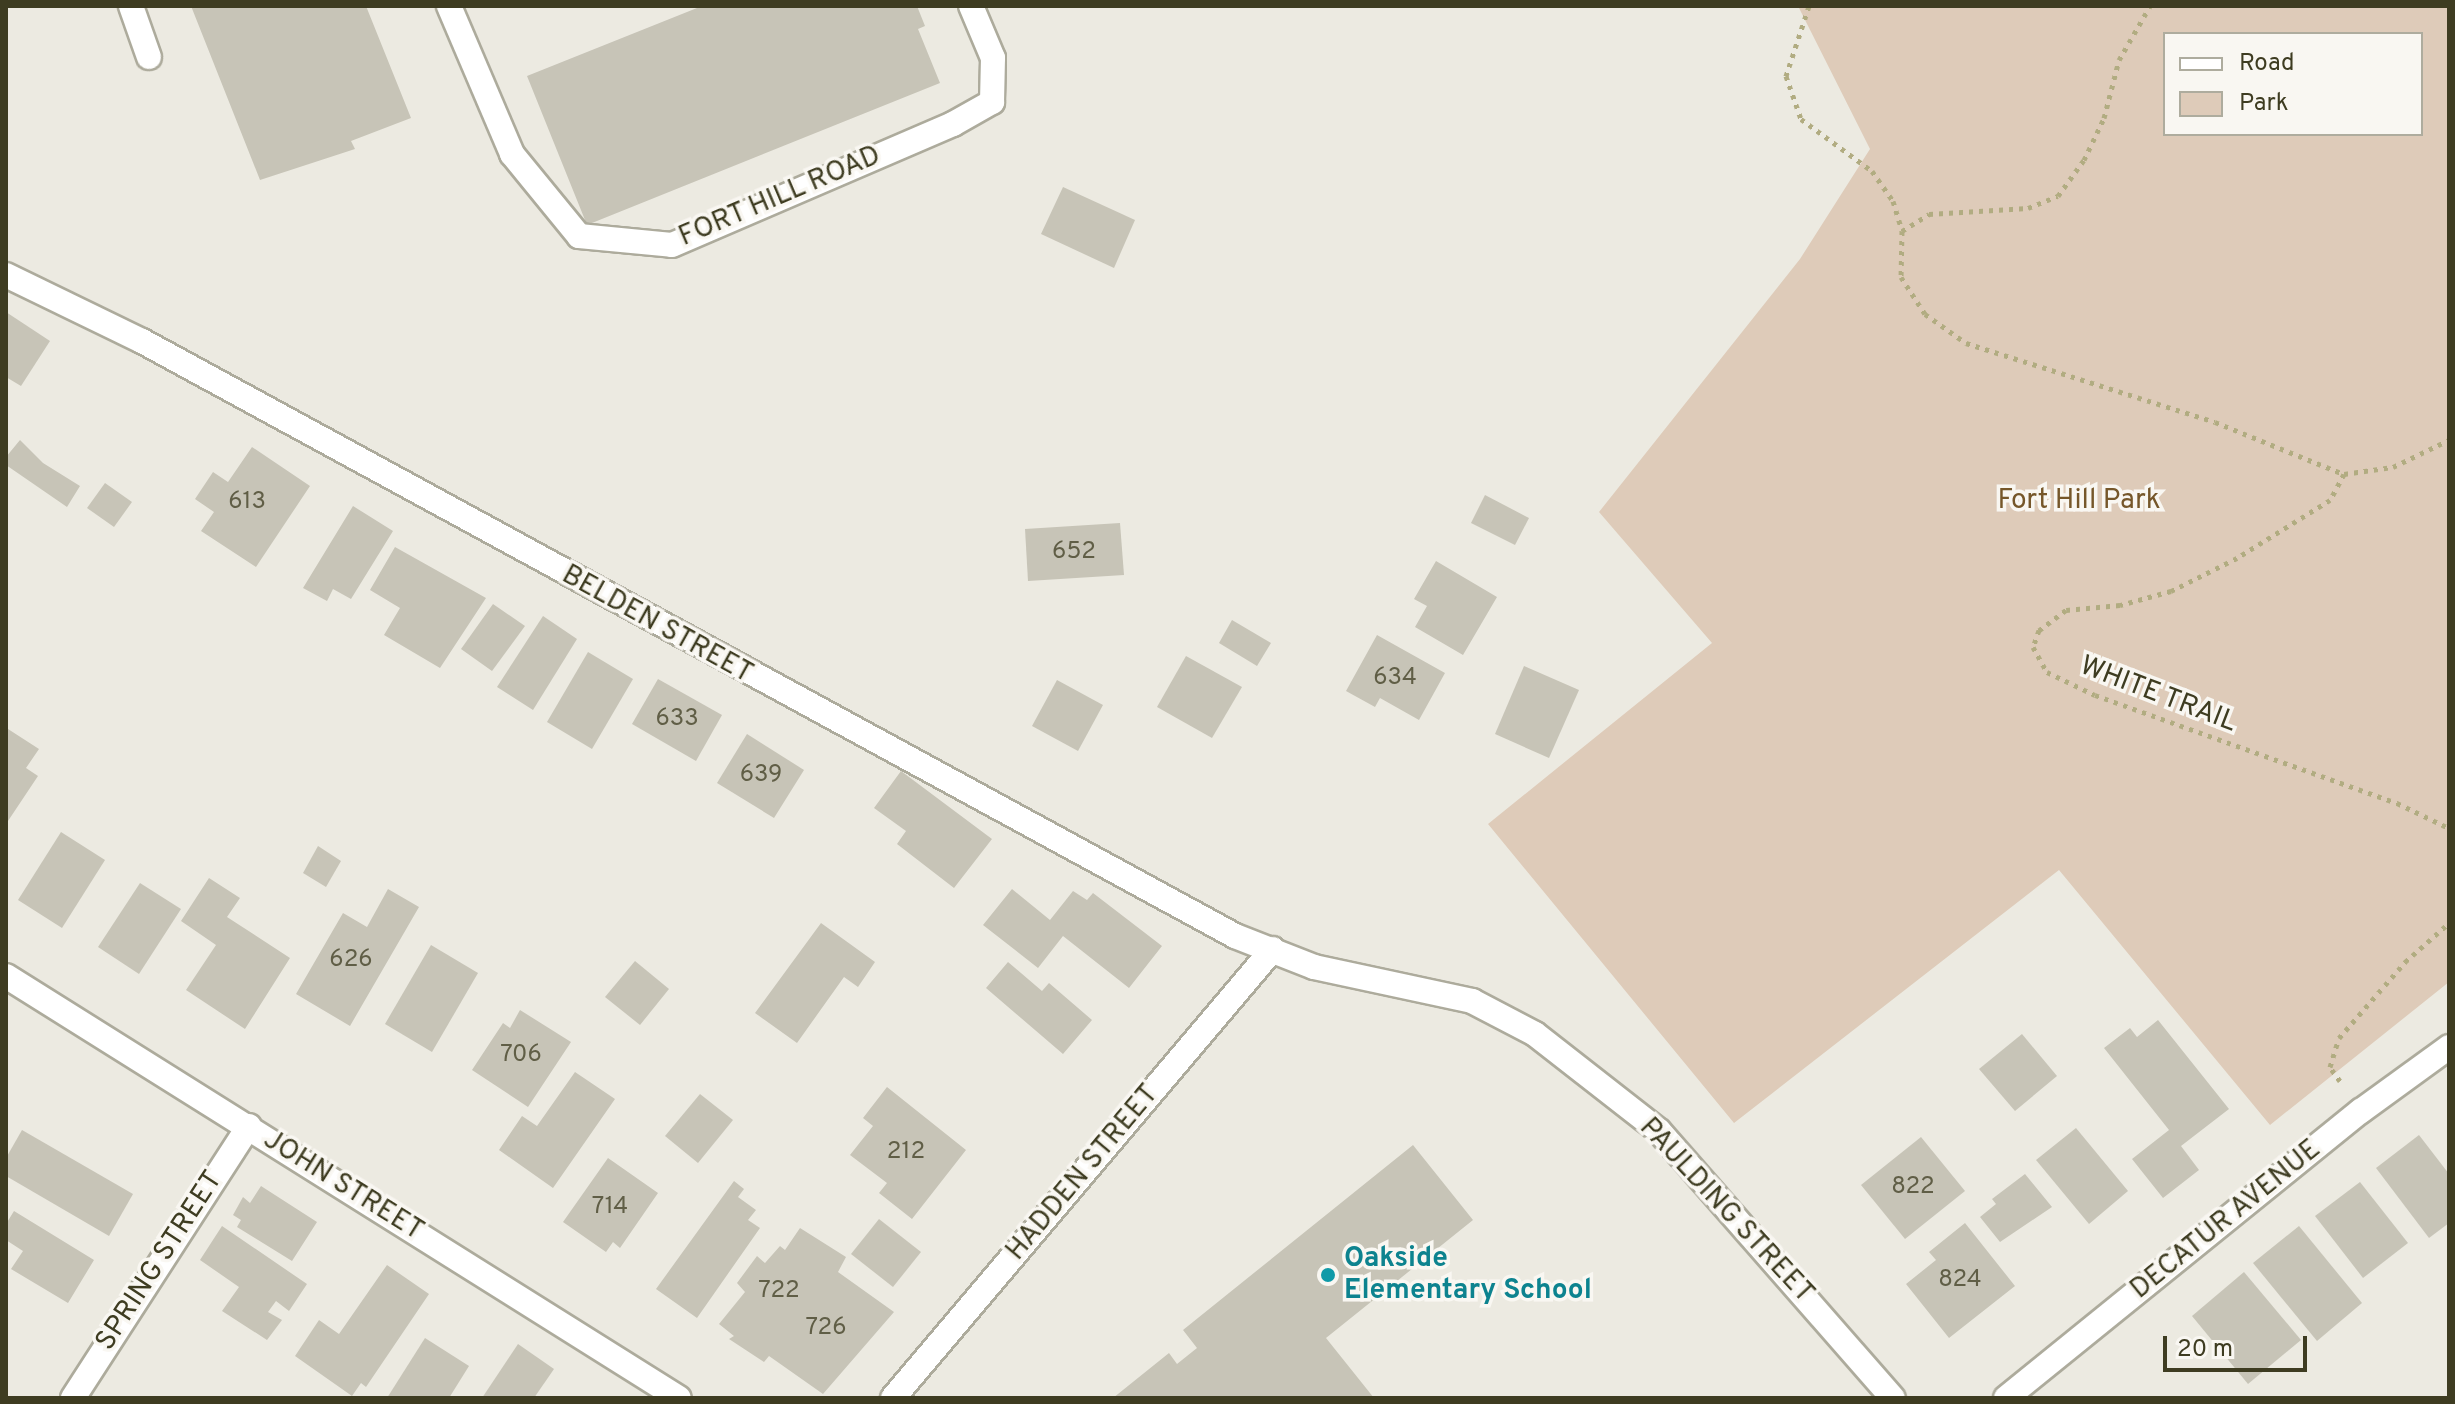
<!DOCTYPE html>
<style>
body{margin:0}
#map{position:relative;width:2455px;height:1404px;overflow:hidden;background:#eceae1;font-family:Overpass,sans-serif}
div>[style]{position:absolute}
.green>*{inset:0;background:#decbb9}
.building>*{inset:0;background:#c7c4b7}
.path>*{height:5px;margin-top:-2.5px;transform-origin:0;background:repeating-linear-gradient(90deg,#b1ac81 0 4px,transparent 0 10px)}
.roads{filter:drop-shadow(2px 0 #adab9c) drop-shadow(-2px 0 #adab9c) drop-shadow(0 2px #adab9c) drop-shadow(0 -2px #adab9c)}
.minor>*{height:24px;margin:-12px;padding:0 12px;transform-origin:12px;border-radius:12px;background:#fff}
.dots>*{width:22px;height:22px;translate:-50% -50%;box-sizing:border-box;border:4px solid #f9f7f2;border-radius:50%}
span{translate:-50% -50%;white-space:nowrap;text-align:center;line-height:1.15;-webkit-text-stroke:7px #f9f7f2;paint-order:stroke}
.number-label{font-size:24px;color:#605e46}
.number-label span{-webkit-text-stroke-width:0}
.street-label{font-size:28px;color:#3e3c21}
.park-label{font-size:28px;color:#76572a}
.culture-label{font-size:28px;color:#0d838f;font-weight:700}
.left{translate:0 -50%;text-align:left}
.frame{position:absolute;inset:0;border:8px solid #3e3c21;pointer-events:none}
.legend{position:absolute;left:2163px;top:32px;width:260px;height:104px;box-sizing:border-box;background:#f9f7f2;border:2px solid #aeac9e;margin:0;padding:10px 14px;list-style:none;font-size:24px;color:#3e3c21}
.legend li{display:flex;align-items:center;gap:16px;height:40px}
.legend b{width:40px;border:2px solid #aeac9e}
.scale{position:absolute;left:2163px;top:1336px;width:144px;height:36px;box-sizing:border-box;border:4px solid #3e3c21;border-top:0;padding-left:10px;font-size:24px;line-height:28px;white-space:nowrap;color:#3e3c21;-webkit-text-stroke:6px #f9f7f2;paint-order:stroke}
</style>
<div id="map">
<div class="green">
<i style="clip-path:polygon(evenodd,1798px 6px,2449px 6px,2449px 982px,2270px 1125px,2059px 870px,1734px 1123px,1488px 824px,1712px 643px,1599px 512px,1800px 259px,1870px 149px,1798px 6px,2165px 34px,2421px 34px,2421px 134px,2165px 134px,2165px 34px)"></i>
</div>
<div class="building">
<i style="clip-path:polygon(191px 6px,366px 6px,411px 118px,351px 141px,355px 149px,260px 180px)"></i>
<i style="clip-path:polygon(702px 6px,917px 6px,925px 26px,918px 29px,940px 83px,587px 225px,527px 76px)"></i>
<i style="clip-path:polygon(1063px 187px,1135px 220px,1114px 268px,1041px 234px)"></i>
<i style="clip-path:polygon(6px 312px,50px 341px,21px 386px,6px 377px)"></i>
<i style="clip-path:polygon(20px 440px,43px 463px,80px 486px,67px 507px,6px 465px,6px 457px)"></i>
<i style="clip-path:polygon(252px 447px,310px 486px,256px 567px,201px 531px,214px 512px,195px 499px,213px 472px,228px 482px)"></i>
<i style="clip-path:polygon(105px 483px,132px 502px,114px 527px,87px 508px)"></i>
<i style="clip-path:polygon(1485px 495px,1529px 518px,1515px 545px,1471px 523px)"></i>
<i style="clip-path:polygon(353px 506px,393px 531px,351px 599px,333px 589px,327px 601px,303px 588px)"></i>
<i style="clip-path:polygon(1120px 523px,1124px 575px,1028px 581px,1025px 529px)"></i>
<i style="clip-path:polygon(395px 547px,486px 598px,440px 668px,384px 635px,400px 608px,370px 590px)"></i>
<i style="clip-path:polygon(1436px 561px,1497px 597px,1463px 655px,1415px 627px,1427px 606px,1414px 599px)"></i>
<i style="clip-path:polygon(493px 604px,525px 626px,492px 671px,461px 649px)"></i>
<i style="clip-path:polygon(543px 616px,577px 639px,533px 710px,497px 687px)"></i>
<i style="clip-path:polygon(1232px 620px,1271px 643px,1257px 666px,1219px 643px)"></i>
<i style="clip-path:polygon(1377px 635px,1445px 673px,1419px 720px,1380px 698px,1375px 707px,1346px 691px)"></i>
<i style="clip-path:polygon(588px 652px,633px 679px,592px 749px,547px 722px)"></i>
<i style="clip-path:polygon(1186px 656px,1242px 687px,1212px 738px,1157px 707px)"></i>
<i style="clip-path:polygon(1524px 666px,1579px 690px,1549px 758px,1495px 734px)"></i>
<i style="clip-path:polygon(658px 679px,722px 715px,696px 761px,632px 724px)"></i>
<i style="clip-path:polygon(1057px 680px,1103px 705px,1078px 751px,1032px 726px)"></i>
<i style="clip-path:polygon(8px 729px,39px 749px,26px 768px,38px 776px,6px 824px)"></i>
<i style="clip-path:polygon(747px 734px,804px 770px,774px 818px,717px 783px)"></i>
<i style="clip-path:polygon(901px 771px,992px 839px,954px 888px,897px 844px,906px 831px,874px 808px)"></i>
<i style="clip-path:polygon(61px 832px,105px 860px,62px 928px,18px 900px)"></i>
<i style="clip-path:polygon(318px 846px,341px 861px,326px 887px,303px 873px)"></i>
<i style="clip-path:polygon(209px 878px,240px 898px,227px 917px,290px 958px,245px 1029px,186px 990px,216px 945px,181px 921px)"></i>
<i style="clip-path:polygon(140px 883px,181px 909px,139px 974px,98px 947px)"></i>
<i style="clip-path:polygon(388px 889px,419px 907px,350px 1026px,296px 994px,343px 913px,367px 927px)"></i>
<i style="clip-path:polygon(1012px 889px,1050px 920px,1073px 891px,1087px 900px,1093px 893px,1162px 946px,1129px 988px,1063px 936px,1038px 968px,983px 925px)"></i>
<i style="clip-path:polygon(821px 923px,875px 962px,858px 987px,844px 977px,797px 1043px,755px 1013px)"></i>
<i style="clip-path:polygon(431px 945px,478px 973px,432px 1052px,385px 1024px)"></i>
<i style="clip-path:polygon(635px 961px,669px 989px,640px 1025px,605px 997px)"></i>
<i style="clip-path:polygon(1008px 962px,1042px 991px,1049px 983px,1092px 1020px,1063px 1054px,986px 988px)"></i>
<i style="clip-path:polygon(520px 1010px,571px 1042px,528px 1107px,472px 1070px,503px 1023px,510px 1028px)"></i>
<i style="clip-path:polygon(2158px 1020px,2229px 1109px,2181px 1146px,2199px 1170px,2163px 1198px,2132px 1159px,2169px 1130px,2104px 1048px,2130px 1028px,2137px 1037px)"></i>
<i style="clip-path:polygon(2022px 1034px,2057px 1076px,2015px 1111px,1979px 1069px)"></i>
<i style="clip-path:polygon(575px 1072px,615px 1099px,553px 1188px,499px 1150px,522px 1116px,537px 1126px)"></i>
<i style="clip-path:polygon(887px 1087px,966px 1150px,912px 1219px,879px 1193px,887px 1183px,850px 1155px,873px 1126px,863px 1118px)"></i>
<i style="clip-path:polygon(700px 1094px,733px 1120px,698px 1163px,665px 1136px)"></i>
<i style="clip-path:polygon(2076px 1128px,2128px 1191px,2089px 1224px,2036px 1160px)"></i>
<i style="clip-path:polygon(22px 1130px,133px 1194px,109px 1236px,6px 1176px,6px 1158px)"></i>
<i style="clip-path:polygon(2419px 1135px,2449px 1174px,2449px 1223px,2429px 1238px,2376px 1168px)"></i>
<i style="clip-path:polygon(1921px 1137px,1965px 1191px,1905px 1239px,1861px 1185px)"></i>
<i style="clip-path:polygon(1413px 1145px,1473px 1220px,1326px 1338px,1374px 1398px,1113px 1398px,1169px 1353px,1177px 1364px,1197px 1348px,1183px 1330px)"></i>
<i style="clip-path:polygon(608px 1158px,658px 1193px,620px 1248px,613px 1242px,606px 1252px,563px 1222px)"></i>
<i style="clip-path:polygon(2025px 1174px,2052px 1207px,2000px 1242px,1980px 1217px,1996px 1204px,1992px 1199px)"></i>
<i style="clip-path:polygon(734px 1181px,744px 1189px,738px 1197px,756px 1210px,748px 1220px,760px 1228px,697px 1318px,656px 1289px)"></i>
<i style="clip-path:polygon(2360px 1182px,2408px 1243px,2363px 1278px,2315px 1216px)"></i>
<i style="clip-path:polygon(261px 1186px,317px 1222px,292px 1261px,237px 1227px,241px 1220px,233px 1215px,243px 1197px,250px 1203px)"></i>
<i style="clip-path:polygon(14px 1211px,94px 1260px,68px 1303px,11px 1269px,23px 1251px,6px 1240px,6px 1224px)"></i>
<i style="clip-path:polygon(879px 1219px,921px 1252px,893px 1287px,851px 1254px)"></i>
<i style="clip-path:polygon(1965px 1223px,2015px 1286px,1949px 1338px,1906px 1284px,1936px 1260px,1929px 1252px)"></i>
<i style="clip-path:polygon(222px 1226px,307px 1284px,289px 1311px,276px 1301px,268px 1312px,282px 1320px,267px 1340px,222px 1311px,239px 1287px,200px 1260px)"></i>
<i style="clip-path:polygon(2299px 1226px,2362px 1303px,2317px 1341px,2253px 1263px)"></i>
<i style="clip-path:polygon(800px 1228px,846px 1257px,838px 1272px,894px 1312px,823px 1394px,769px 1356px,764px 1362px,729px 1339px,734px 1336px,719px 1324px,745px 1292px,737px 1283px,757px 1256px,765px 1263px,780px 1246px,785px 1250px)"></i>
<i style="clip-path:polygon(387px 1265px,429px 1294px,366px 1387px,361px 1383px,352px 1396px,295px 1356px,319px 1320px,339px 1334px)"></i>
<i style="clip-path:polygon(2244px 1272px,2301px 1340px,2248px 1384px,2192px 1316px)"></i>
<i style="clip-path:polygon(425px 1338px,469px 1366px,449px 1398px,387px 1398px)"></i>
<i style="clip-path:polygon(518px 1344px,554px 1369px,534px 1398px,482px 1398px)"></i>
</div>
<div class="path">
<i style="left:1809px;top:6px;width:74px;rotate:108.2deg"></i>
<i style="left:1786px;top:76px;width:46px;rotate:70.8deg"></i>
<i style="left:1801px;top:119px;width:88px;rotate:36.2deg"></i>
<i style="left:1872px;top:171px;width:37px;rotate:55deg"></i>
<i style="left:1893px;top:201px;width:31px;rotate:73deg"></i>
<i style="left:1902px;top:231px;width:46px;rotate:91.2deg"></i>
<i style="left:1901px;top:277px;width:44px;rotate:57deg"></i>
<i style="left:1925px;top:314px;width:50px;rotate:35.3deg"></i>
<i style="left:1966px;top:343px;width:261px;rotate:17.6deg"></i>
<i style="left:2215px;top:422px;width:139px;rotate:22deg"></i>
<i style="left:2344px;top:474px;width:49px;rotate:-8.1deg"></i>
<i style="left:2393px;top:467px;width:62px;rotate:-25.7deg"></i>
<i style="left:1902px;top:231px;width:32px;rotate:-32deg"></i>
<i style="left:1929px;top:214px;width:99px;rotate:-3.5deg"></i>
<i style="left:2028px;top:208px;width:32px;rotate:-22deg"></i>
<i style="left:2058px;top:196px;width:44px;rotate:-54.2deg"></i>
<i style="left:2084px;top:160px;width:47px;rotate:-64.5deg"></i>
<i style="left:2104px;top:118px;width:60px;rotate:-75.5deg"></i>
<i style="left:2119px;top:60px;width:62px;rotate:-60.1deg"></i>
<i style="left:2344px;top:474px;width:30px;rotate:118deg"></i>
<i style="left:2330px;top:500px;width:110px;rotate:148.1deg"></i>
<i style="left:2237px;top:558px;width:74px;rotate:153.4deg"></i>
<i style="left:2171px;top:591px;width:53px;rotate:164.6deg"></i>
<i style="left:2120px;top:605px;width:54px;rotate:174.7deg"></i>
<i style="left:2066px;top:610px;width:34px;rotate:143deg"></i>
<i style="left:2039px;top:630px;width:18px;rotate:109deg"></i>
<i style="left:2033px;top:647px;width:29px;rotate:61deg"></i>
<i style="left:2047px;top:672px;width:53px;rotate:25.6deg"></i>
<i style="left:2095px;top:695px;width:321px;rotate:19.7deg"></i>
<i style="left:2397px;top:803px;width:58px;rotate:25.7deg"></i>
<i style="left:2340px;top:1081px;width:17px;rotate:-126deg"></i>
<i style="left:2330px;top:1067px;width:30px;rotate:-73deg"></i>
<i style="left:2339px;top:1038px;width:101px;rotate:-49deg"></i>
<i style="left:2405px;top:962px;width:59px;rotate:-41.6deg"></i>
</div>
<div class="roads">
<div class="minor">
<i style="left:131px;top:6px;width:54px;rotate:70.6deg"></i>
<i style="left:449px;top:6px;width:161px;rotate:66.9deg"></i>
<i style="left:512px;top:154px;width:106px;rotate:50.7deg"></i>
<i style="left:579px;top:236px;width:93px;rotate:5.5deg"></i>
<i style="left:672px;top:245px;width:306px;rotate:-23.3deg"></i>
<i style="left:953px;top:124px;width:45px;rotate:-29.4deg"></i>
<i style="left:992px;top:102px;width:44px;rotate:-88.7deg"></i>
<i style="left:993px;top:58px;width:56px;rotate:-112.9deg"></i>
<i style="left:6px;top:275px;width:151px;rotate:25.9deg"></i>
<i style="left:142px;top:341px;width:1244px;rotate:28.56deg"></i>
<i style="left:1235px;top:936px;width:85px;rotate:21.4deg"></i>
<i style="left:1314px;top:967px;width:162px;rotate:12.1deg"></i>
<i style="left:1472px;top:1001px;width:71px;rotate:27.6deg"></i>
<i style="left:1535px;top:1034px;width:157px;rotate:38deg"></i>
<i style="left:1659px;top:1131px;width:355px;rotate:48.8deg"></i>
<i style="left:6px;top:976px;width:794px;rotate:32.09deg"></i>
<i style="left:73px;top:1398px;width:324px;rotate:-57.1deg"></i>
<i style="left:893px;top:1398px;width:588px;rotate:-49.76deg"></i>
<i style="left:2006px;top:1398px;width:457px;rotate:-39deg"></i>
<i style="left:2361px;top:1111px;width:109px;rotate:-36deg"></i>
</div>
</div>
<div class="dots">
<i style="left:1328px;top:1275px;background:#0f9aa8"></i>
</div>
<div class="number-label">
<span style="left:247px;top:503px">613</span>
<span style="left:1074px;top:553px">652</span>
<span style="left:1395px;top:679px">634</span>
<span style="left:677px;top:720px">633</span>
<span style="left:761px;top:776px">639</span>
<span style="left:351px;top:961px">626</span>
<span style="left:521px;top:1056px">706</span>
<span style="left:906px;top:1153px">212</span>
<span style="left:1913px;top:1188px">822</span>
<span style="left:610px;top:1208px">714</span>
<span style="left:1960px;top:1281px">824</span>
<span style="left:779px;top:1292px">722</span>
<span style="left:826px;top:1329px">726</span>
</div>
<div class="street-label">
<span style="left:780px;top:197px;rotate:-23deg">FORT HILL ROAD</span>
<span style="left:657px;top:625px;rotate:29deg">BELDEN STREET</span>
<span style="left:2158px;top:695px;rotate:21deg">WHITE TRAIL</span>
<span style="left:1083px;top:1173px;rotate:-50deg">HADDEN STREET</span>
<span style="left:343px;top:1186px;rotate:32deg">JOHN STREET</span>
<span style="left:1726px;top:1211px;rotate:47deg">PAULDING STREET</span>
<span style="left:2226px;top:1220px;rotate:-39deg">DECATUR AVENUE</span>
<span style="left:160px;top:1261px;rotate:-57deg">SPRING STREET</span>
</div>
<div class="park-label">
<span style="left:2079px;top:501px">Fort Hill Park</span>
</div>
<div class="culture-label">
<span class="left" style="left:1344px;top:1275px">Oakside<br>Elementary School</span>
</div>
<div class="frame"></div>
<ul class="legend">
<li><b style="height:10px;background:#fff"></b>Road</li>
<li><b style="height:22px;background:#decbb9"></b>Park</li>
</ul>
<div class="scale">20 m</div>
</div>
